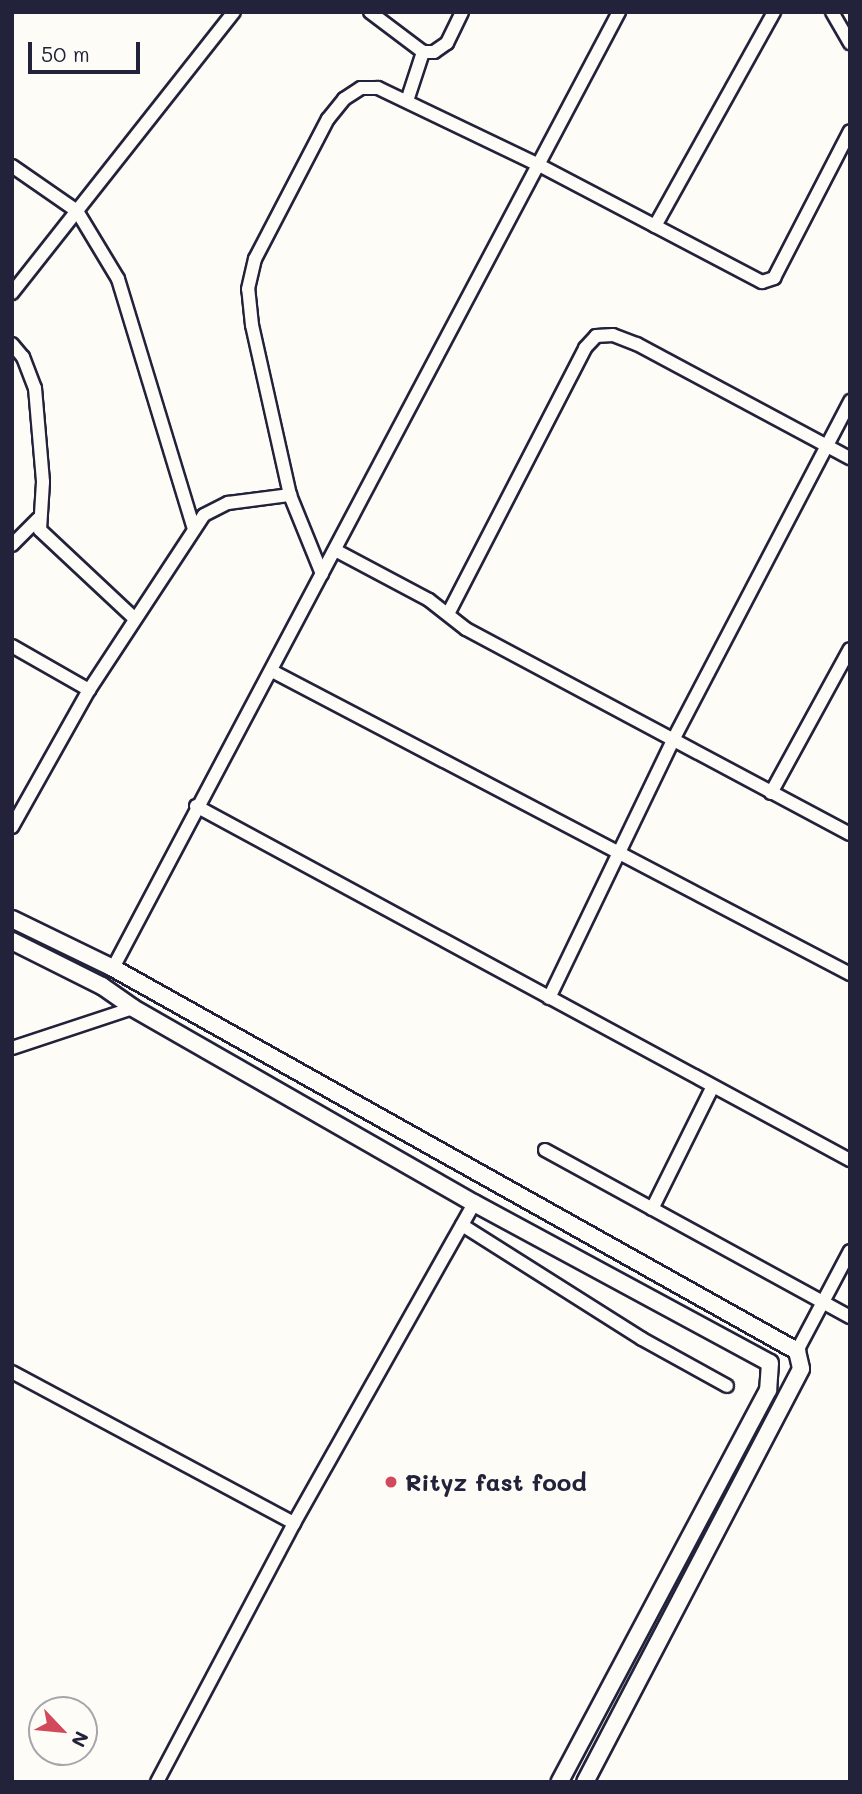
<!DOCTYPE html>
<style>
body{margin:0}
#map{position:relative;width:862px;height:1794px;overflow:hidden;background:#fdfcf7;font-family:Mali,sans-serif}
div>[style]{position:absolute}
.roads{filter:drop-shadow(2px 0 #22223b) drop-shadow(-2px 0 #22223b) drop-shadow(0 2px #22223b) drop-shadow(0 -2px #22223b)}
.minor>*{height:12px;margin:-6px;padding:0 6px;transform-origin:6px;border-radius:6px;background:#fdfcf7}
.tertiary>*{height:16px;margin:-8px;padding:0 8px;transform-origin:8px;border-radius:8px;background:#fdfcf7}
.dots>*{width:19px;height:19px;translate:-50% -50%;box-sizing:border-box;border:4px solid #fdfcf7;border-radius:50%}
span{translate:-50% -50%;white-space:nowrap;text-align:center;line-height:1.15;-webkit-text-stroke:5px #fdfcf7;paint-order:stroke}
.poi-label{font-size:24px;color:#22223b;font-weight:700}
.left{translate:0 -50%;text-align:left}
.frame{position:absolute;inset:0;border:14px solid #22223b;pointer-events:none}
.north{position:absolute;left:28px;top:1696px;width:70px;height:70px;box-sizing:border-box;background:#fdfcf7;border:2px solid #a5a5ac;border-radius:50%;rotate:116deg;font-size:19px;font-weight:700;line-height:28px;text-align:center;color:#22223b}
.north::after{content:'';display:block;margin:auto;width:24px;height:32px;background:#d1495b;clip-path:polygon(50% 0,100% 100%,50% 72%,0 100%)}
.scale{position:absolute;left:28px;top:42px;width:112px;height:32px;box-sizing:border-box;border:4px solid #22223b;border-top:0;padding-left:9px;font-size:21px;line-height:24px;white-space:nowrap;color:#22223b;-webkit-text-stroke:5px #fdfcf7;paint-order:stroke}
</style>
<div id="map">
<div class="roads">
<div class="minor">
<i style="left:370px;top:12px;width:66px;rotate:37deg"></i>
<i style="left:423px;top:52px;width:11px"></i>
<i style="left:434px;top:52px;width:16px;rotate:-35deg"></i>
<i style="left:447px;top:43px;width:34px;rotate:-64deg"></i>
<i style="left:832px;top:12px;width:36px;rotate:60deg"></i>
<i style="left:407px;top:101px;width:52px;rotate:-71.9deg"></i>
<i style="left:12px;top:166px;width:79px;rotate:34.7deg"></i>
<i style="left:77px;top:211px;width:79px;rotate:58.9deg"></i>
<i style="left:118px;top:279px;width:261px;rotate:73.1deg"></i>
<i style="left:655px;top:226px;width:245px;rotate:-60.9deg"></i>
<i style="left:12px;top:293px;width:358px;rotate:-51.7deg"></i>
<i style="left:12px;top:344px;width:17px;rotate:50deg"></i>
<i style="left:23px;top:357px;width:33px;rotate:69deg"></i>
<i style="left:35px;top:388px;width:94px;rotate:85.1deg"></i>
<i style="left:43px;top:482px;width:48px;rotate:93.6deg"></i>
<i style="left:40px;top:530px;width:130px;rotate:43.1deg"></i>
<i style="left:12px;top:545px;width:37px;rotate:-45deg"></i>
<i style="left:335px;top:550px;width:106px;rotate:28deg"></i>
<i style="left:429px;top:600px;width:47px;rotate:38.1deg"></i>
<i style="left:466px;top:629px;width:435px;rotate:28.1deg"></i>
<i style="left:322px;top:574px;width:85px;rotate:-112.1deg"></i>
<i style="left:290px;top:495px;width:174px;rotate:-102.6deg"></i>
<i style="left:252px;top:325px;width:36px;rotate:-96deg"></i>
<i style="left:248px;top:289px;width:31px;rotate:-77deg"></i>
<i style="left:255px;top:259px;width:158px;rotate:-62.5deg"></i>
<i style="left:328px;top:119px;width:26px;rotate:-51deg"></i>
<i style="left:344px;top:99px;width:20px;rotate:-33deg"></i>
<i style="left:361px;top:88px;width:17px"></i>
<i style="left:378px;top:88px;width:178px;rotate:25.6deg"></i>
<i style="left:539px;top:165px;width:252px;rotate:27.7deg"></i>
<i style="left:762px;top:282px;width:13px;rotate:-18deg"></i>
<i style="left:774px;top:278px;width:165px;rotate:-62.7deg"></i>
<i style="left:448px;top:614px;width:299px;rotate:-62.7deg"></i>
<i style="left:585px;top:348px;width:16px;rotate:-47deg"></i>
<i style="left:596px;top:336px;width:17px;rotate:-3deg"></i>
<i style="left:613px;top:335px;width:26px;rotate:21deg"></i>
<i style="left:637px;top:344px;width:242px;rotate:28.2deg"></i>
<i style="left:12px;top:646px;width:89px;rotate:29.7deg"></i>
<i style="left:272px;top:671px;width:653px;rotate:27.66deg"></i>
<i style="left:771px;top:793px;width:164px;rotate:-61.3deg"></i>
<i style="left:196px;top:806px;width:744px;rotate:28.43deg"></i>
<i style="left:12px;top:827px;width:157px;rotate:-60.7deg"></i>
<i style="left:89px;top:690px;width:209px;rotate:-56.7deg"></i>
<i style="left:204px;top:515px;width:27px;rotate:-27deg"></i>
<i style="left:228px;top:503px;width:63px;rotate:-7.4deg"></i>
<i style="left:113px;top:968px;width:1082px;rotate:-62.11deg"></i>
<i style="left:549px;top:998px;width:284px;rotate:-64.3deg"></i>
<i style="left:672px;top:742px;width:385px;rotate:-62.4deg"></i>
<i style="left:12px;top:1048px;width:127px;rotate:-18.3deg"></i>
<i style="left:545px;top:1150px;width:348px;rotate:28.7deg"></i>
<i style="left:652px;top:1209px;width:137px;rotate:-63.6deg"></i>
<i style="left:462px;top:1225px;width:213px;rotate:32.3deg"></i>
<i style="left:642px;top:1339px;width:97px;rotate:28.9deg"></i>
<i style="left:797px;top:1351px;width:113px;rotate:-62.1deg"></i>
<i style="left:12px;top:1372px;width:320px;rotate:28.2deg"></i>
<i style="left:157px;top:1782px;width:293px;rotate:-62.1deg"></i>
<i style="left:294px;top:1523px;width:367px;rotate:-60.6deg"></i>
</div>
<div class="tertiary">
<i style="left:12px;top:919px;width:112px;rotate:25.9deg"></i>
<i style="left:113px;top:968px;width:784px;rotate:29.25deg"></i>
<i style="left:797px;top:1351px;width:18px;rotate:77deg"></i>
<i style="left:801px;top:1369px;width:466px;rotate:117.6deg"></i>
<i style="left:12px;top:941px;width:101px;rotate:26.6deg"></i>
<i style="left:102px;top:986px;width:38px;rotate:35deg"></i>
<i style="left:133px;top:1008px;width:393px;rotate:29.8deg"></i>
<i style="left:474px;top:1203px;width:336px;rotate:28.4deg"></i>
<i style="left:770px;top:1363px;width:27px;rotate:94deg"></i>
<i style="left:768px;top:1390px;width:444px;rotate:118deg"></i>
</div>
</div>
<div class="dots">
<i style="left:391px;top:1482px;background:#d1495b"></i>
</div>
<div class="poi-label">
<span class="left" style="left:405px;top:1482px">Rityz fast food</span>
</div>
<div class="frame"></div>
<div class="north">N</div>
<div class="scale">50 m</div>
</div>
